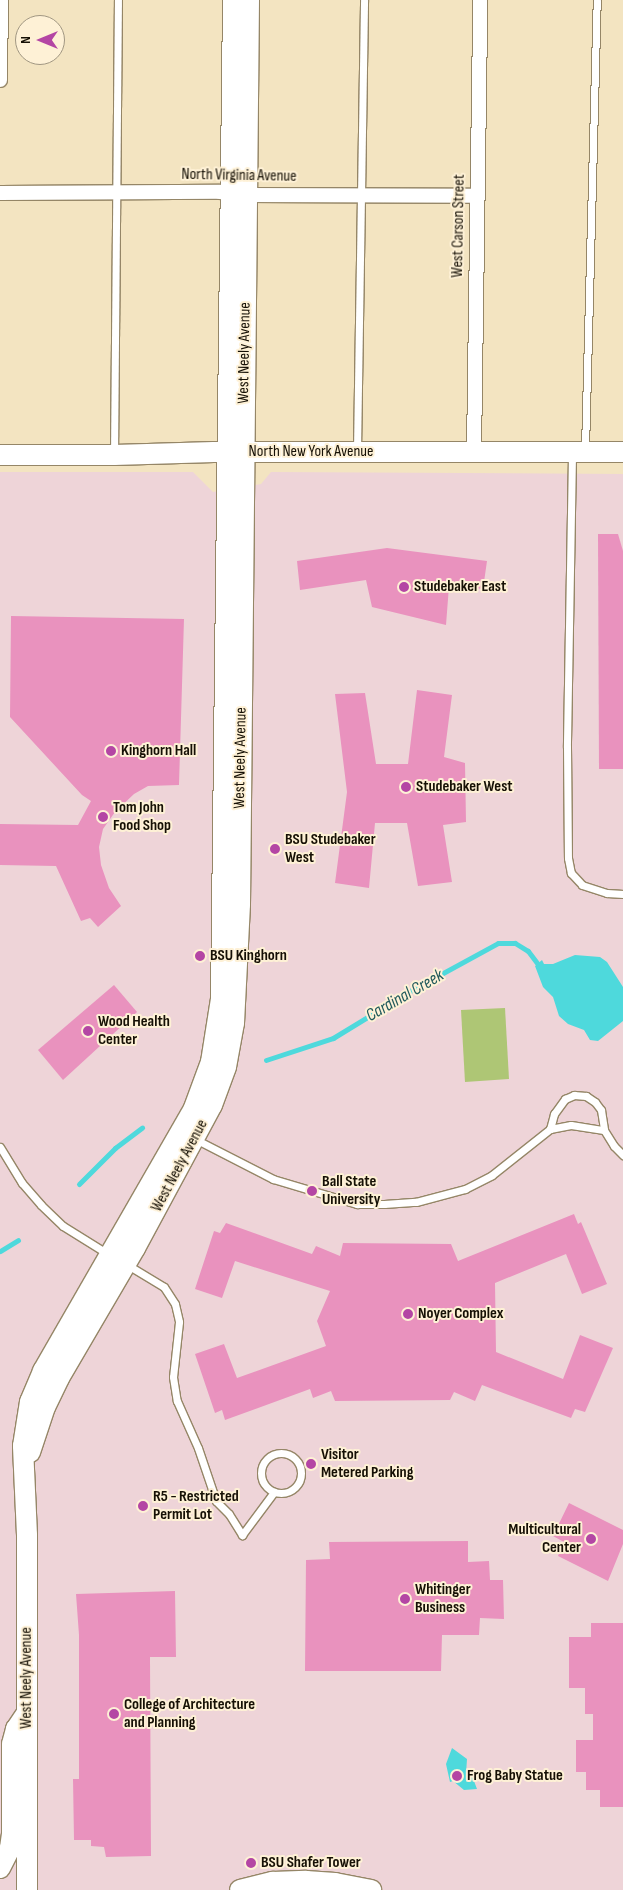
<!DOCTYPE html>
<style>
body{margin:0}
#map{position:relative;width:623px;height:1890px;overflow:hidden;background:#f3e4c1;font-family:"Sofia Sans Condensed",sans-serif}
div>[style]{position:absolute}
.education>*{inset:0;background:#eed4d8}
.green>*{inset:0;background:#aec675}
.water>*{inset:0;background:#4ed9dc}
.stream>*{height:5px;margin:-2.5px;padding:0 2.5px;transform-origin:2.5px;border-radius:2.5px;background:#4ed9dc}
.building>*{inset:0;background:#e992be}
.roads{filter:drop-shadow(1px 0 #958667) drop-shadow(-1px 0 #958667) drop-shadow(0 1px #958667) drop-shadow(0 -1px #958667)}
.lane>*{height:7px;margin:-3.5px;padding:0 3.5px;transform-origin:3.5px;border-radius:3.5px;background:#fff}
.lane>.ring{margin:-3.5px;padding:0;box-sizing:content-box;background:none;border:7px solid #fff;border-radius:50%}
.street>*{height:14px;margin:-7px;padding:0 7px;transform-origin:7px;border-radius:7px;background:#fff}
.secondary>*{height:20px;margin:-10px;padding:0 10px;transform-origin:10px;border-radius:10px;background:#fff}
.dots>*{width:14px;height:14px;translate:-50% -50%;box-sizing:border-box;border:2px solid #fef1d6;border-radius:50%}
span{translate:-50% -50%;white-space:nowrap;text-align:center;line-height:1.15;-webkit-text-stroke:4px #fef1d6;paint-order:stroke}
.street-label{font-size:16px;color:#161005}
.poi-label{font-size:16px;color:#161005;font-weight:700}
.left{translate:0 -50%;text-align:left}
.right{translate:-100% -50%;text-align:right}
.water-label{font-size:18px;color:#215a5c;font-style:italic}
.north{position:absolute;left:15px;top:15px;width:50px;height:50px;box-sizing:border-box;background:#fef1d6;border:1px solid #a19782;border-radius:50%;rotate:270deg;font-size:14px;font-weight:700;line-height:20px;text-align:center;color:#161005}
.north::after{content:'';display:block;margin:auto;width:18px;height:22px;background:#b446a4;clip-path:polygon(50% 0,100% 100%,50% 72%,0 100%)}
</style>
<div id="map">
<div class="education">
<i style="clip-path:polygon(0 472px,193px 472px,213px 492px,261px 484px,271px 472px,623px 474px,623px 1890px,0 1890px)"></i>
</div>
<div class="green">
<i style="clip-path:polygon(505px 1008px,509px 1079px,465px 1082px,461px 1010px)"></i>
</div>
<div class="water">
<i style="clip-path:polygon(575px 955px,600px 957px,607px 962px,623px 987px,623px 1021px,598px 1041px,590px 1040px,584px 1030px,568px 1024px,559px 1016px,553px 997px,543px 987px,535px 966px,542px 960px,544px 964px,553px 964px)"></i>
<i style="clip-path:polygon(452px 1748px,467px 1759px,466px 1774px,471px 1773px,477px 1789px,464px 1790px,453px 1781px,450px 1782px,446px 1764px)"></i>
</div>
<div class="stream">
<i style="left:266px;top:1060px;width:71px;rotate:-18.2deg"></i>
<i style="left:333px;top:1038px;width:90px;rotate:-31.4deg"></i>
<i style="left:410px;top:991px;width:100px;rotate:-28.6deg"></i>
<i style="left:498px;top:943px;width:17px"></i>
<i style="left:515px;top:943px;width:15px;rotate:32deg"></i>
<i style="left:528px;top:951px;width:15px;rotate:53deg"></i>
<i style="left:79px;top:1184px;width:51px;rotate:-45deg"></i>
<i style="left:115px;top:1148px;width:34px;rotate:-37deg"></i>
<i style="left:0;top:1251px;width:21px;rotate:-31deg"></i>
</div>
<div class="building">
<i style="clip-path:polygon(598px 534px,618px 534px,623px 551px,623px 769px,599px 769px)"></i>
<i style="clip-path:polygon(387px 548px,487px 561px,483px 589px,449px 586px,446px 625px,372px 607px,366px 580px,300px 590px,297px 561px)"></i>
<i style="clip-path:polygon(11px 616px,184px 619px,179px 785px,148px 786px,134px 794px,115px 812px,103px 829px,99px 847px,101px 865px,109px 888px,121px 906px,98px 927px,90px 918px,81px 921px,56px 866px,0 865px,0 824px,78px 825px,91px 801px,82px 795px,10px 717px)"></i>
<i style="clip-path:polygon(417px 690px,452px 695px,444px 757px,465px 763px,466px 822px,443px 825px,452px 882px,418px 886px,407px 823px,375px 823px,369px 888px,335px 883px,347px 792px,335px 694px,365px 693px,376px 764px,408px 764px)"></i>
<i style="clip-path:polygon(114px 985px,137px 1012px,63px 1080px,38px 1050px)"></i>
<i style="clip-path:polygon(574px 1214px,578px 1224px,581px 1222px,607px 1284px,582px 1294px,566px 1254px,495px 1283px,496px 1352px,563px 1379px,580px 1335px,613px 1348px,585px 1412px,575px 1409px,571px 1418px,482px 1385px,475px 1401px,454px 1392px,450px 1400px,335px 1401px,331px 1391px,313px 1398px,310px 1389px,225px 1420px,222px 1410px,215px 1413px,195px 1354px,224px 1344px,237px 1378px,326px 1346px,317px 1321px,330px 1291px,235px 1261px,222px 1298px,195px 1289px,214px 1231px,220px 1233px,226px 1223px,312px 1254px,316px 1246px,340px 1256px,343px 1243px,451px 1244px,458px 1261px)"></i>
<i style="clip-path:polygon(569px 1503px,623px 1530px,623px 1544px,608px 1581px,558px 1556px,564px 1542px,553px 1536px)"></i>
<i style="clip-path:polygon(468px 1541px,468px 1562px,489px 1561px,490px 1580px,503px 1580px,504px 1619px,480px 1618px,479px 1635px,442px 1635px,441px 1671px,305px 1671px,306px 1560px,330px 1559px,329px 1542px)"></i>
<i style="clip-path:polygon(175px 1591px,176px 1657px,150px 1657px,151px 1856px,106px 1857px,104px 1847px,91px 1846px,91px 1840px,74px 1840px,73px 1779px,79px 1779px,79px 1635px,76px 1594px)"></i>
<i style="clip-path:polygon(591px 1623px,623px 1623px,623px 1807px,600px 1807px,600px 1790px,586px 1790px,586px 1772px,576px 1772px,576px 1740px,593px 1740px,593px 1714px,585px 1714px,585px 1688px,569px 1688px,569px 1637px,591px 1637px)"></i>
</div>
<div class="roads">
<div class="lane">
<i style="left:585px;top:449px;width:449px;rotate:-88.5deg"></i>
<i style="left:357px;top:450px;width:450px;rotate:-89.1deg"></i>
<i style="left:114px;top:455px;width:455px;rotate:-89.5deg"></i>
<i style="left:572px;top:455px;width:292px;rotate:91deg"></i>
<i style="left:567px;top:747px;width:111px;rotate:89.5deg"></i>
<i style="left:568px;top:858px;width:15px;rotate:79deg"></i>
<i style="left:571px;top:873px;width:16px;rotate:47deg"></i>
<i style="left:582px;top:885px;width:26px;rotate:18deg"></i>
<i style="left:607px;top:893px;width:16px;rotate:4deg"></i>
<i style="left:550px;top:1129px;width:16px;rotate:-75deg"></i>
<i style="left:554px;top:1114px;width:19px;rotate:-54deg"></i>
<i style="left:565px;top:1099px;width:10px;rotate:-24deg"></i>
<i style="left:574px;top:1095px;width:12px;rotate:5deg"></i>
<i style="left:586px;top:1096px;width:11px;rotate:34deg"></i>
<i style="left:595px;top:1102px;width:10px;rotate:53deg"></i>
<i style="left:601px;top:1110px;width:20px;rotate:81deg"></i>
<i style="left:604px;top:1130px;width:19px;rotate:58deg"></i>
<i style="left:614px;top:1146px;width:13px;rotate:45deg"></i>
<i style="left:195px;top:1139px;width:88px;rotate:27.1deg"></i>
<i style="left:273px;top:1179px;width:88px;rotate:16.6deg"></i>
<i style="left:357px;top:1204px;width:27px"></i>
<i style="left:384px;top:1204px;width:32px;rotate:-4deg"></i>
<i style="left:416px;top:1202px;width:51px;rotate:-14.9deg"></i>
<i style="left:465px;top:1189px;width:30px;rotate:-27deg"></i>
<i style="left:492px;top:1175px;width:74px;rotate:-38.4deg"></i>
<i style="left:550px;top:1129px;width:21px;rotate:-11deg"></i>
<i style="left:571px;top:1125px;width:33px;rotate:9deg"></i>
<i style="left:0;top:1147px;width:42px;rotate:58.6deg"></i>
<i style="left:22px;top:1183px;width:29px;rotate:49deg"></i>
<i style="left:41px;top:1205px;width:30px;rotate:44deg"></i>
<i style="left:63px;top:1226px;width:53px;rotate:31.9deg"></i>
<i style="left:126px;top:1264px;width:44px;rotate:31.2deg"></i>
<i style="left:164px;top:1287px;width:20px;rotate:57deg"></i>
<i style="left:175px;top:1304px;width:18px;rotate:77deg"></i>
<i style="left:179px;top:1322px;width:55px;rotate:96.2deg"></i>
<i style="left:173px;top:1377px;width:24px;rotate:81deg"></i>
<i style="left:177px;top:1401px;width:51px;rotate:65.9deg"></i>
<i style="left:198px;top:1448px;width:56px;rotate:71.2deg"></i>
<i style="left:216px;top:1501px;width:18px;rotate:45deg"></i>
<i style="left:229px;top:1514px;width:25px;rotate:58deg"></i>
<i style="left:242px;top:1535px;width:54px;rotate:-53.3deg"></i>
<i class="ring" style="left:261px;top:1453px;width:33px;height:33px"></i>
</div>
<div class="street">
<i style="left:0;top:80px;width:80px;rotate:-89.3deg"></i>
<i style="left:0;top:193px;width:220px;rotate:-0.3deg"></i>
<i style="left:220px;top:192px;width:27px;rotate:6deg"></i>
<i style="left:247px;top:195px;width:230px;rotate:0.2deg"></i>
<i style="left:474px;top:452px;width:452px;rotate:-89.2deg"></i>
</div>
<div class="secondary">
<i style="left:0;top:455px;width:114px"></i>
<i style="left:114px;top:455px;width:100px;rotate:-1.7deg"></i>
<i style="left:214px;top:452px;width:409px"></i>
<i style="left:30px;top:1452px;width:47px;rotate:-71.6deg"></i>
<i style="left:45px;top:1407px;width:32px;rotate:-64deg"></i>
<i style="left:59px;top:1378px;width:151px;rotate:-59.7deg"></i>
<i style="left:135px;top:1248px;width:162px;rotate:-61.7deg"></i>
<i style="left:212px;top:1105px;width:40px;rotate:-69.8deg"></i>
<i style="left:226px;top:1067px;width:45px;rotate:-79.7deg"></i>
<i style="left:234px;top:1023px;width:119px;rotate:-87.1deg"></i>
<i style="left:240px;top:904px;width:904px;rotate:-89.43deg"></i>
<i style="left:0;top:1868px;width:22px;rotate:-63deg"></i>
<i style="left:10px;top:1848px;width:14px;rotate:-82deg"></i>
<i style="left:12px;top:1834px;width:90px;rotate:-90deg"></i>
<i style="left:12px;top:1744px;width:16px;rotate:-75deg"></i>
<i style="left:16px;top:1729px;width:18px;rotate:-56deg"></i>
<i style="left:27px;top:1890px;width:355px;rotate:-90deg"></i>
<i style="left:27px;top:1535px;width:89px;rotate:-92.6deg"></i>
<i style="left:23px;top:1446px;width:45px;rotate:-81deg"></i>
<i style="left:30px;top:1402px;width:34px;rotate:-67deg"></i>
<i style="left:43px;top:1371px;width:303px;rotate:-60.1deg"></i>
<i style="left:194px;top:1108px;width:49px;rotate:-69.7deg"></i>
<i style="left:211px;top:1062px;width:64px;rotate:-81deg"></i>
<i style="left:221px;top:999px;width:999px;rotate:-89.31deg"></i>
<i style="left:240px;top:1890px;width:34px;rotate:-14deg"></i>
<i style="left:273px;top:1882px;width:33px;rotate:-2deg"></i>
<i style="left:306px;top:1881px;width:29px;rotate:4deg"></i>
<i style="left:335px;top:1883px;width:37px;rotate:11deg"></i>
</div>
</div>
<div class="dots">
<i style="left:404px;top:587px;background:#b446a4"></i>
<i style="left:111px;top:751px;background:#b446a4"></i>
<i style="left:406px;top:787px;background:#b446a4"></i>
<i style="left:103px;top:817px;background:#b446a4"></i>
<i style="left:275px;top:849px;background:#b446a4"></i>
<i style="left:200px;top:956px;background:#b446a4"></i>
<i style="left:88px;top:1031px;background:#b446a4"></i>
<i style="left:312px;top:1191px;background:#b446a4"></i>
<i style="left:408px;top:1314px;background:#b446a4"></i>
<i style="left:311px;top:1464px;background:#b446a4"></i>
<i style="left:143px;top:1506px;background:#b446a4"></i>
<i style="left:591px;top:1539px;background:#b446a4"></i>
<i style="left:405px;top:1599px;background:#b446a4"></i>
<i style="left:114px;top:1714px;background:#b446a4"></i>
<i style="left:457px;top:1776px;background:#b446a4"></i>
<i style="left:251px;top:1863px;background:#b446a4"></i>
</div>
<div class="street-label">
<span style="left:239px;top:176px;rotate:1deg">North Virginia Avenue</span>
<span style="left:459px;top:226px;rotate:-89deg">West Carson Street</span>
<span style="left:245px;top:353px;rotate:-89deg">West Neely Avenue</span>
<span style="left:311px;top:452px">North New York Avenue</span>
<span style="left:241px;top:758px;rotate:-89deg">West Neely Avenue</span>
<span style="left:180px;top:1166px;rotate:-62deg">West Neely Avenue</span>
<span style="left:27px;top:1678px;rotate:-90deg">West Neely Avenue</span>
</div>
<div class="poi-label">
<span class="left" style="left:414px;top:587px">Studebaker East</span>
<span class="left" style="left:121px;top:751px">Kinghorn Hall</span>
<span class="left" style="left:416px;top:787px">Studebaker West</span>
<span class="left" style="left:113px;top:817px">Tom John<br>Food Shop</span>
<span class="left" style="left:285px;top:849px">BSU Studebaker<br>West</span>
<span class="left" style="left:210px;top:956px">BSU Kinghorn</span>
<span class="left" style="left:98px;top:1031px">Wood Health<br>Center</span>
<span class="left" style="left:322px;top:1191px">Ball State<br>University</span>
<span class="left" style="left:418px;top:1314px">Noyer Complex</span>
<span class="left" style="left:321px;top:1464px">Visitor<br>Metered Parking</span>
<span class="left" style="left:153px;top:1506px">R5 - Restricted<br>Permit Lot</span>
<span class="right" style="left:581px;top:1539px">Multicultural<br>Center</span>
<span class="left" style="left:415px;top:1599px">Whitinger<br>Business</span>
<span class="left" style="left:124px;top:1714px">College of Architecture<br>and Planning</span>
<span class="left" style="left:467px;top:1776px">Frog Baby Statue</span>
<span class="left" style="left:261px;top:1863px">BSU Shafer Tower</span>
</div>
<div class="water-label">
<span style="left:405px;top:996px;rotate:-30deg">Cardinal Creek</span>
</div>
<div class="north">N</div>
</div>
